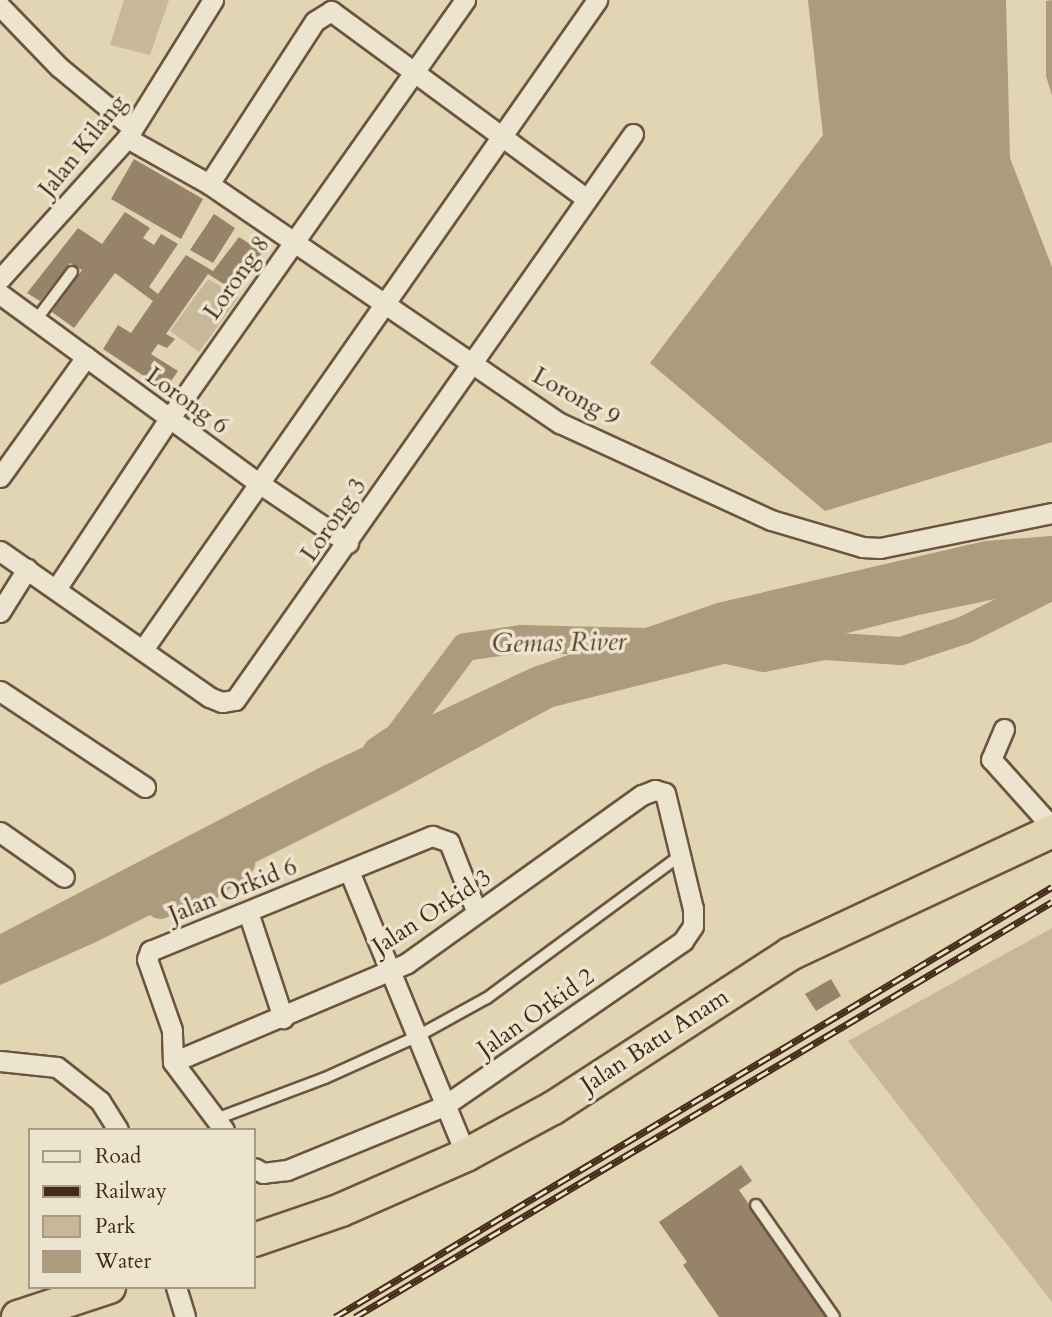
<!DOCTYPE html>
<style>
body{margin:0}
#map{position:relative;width:1052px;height:1317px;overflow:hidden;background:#e2d5b3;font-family:Cardo,serif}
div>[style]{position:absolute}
.green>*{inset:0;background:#c7b899}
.water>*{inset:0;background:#ad9b7e}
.river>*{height:28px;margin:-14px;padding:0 14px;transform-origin:14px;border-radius:14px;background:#ad9b7e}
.building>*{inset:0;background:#978369}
.roads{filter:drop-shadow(2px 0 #6c553f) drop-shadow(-2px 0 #6c553f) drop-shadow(0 2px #6c553f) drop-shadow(0 -2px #6c553f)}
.service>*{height:10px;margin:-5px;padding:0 5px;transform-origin:5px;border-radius:5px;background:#ece4ce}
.minor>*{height:19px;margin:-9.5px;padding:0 9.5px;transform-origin:9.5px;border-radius:9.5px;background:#ece4ce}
.trunk>*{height:32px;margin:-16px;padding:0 16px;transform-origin:16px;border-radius:16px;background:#e2d5b3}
.rail>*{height:7px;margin-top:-3.5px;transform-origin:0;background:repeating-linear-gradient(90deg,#ece4ce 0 13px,#452a18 0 26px);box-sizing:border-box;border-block:2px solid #452a18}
span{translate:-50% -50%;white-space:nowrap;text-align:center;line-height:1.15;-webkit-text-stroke:7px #ece4ce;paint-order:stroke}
.street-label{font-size:24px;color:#452a18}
.water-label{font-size:26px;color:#5f4632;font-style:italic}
.legend{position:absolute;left:28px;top:1128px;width:228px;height:161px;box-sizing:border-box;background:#ece4ce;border:2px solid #a99a85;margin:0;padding:9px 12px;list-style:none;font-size:21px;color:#452a18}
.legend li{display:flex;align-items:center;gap:14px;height:35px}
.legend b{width:35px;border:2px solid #a99a85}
</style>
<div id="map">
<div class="green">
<i style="clip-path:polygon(124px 0,169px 0,150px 55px,110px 45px)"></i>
<i style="clip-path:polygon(208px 279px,239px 297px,199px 352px,170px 331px)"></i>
<i style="clip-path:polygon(1052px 928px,1052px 1302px,848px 1041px)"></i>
</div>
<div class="water">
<i style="clip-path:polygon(808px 0,1006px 0,1010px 158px,1052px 267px,1052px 442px,825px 511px,650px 363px,823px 135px)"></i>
<i style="clip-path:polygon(1052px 0,1052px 96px,1046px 76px,1046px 1px)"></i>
<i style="clip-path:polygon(1052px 536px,1052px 587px,919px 615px,553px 707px,396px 792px,96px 942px,0 985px,0 934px,321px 767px,531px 668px,717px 603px,985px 541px)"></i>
</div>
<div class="river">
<i style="left:719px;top:648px;width:45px;rotate:12.8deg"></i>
<i style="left:763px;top:658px;width:62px;rotate:-11.1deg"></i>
<i style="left:824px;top:646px;width:77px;rotate:3.7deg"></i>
<i style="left:901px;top:651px;width:67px;rotate:-18.2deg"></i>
<i style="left:965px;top:630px;width:97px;rotate:-26.8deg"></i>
<i style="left:377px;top:751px;width:25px;rotate:-34deg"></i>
<i style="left:398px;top:737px;width:112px;rotate:-53.3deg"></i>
<i style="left:465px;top:647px;width:58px;rotate:-8deg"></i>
<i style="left:522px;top:639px;width:125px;rotate:1.4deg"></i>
<i style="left:160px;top:905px;width:46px;rotate:-18.8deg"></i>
<i style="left:204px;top:890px;width:46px;rotate:-36.1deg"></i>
</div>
<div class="building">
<i style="clip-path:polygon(134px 159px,203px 199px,181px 239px,111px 199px)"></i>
<i style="clip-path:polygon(125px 212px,150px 228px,143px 238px,154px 245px,161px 234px,178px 244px,149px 287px,158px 294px,186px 255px,213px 271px,239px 237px,262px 252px,238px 293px,208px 274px,166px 334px,175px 339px,167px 348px,158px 344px,151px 354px,178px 371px,165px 390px,103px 349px,118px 325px,131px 333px,153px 301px,115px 273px,74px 328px,52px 312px,82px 270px,70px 263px,40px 301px,27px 293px,78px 228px,102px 244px)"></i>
<i style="clip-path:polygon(214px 214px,235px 228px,213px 263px,190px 250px)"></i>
<i style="clip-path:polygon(831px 979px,841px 996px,816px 1011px,805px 994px)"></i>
<i style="clip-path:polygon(741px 1165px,752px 1181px,739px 1190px,828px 1317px,719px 1317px,683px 1265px,687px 1262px,659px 1222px)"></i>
</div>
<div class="roads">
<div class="service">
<i style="left:36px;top:320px;width:60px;rotate:-53.1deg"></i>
<i style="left:216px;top:1119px;width:116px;rotate:-20.6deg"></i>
<i style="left:325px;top:1078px;width:100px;rotate:-24.3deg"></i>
<i style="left:416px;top:1037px;width:81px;rotate:-28.8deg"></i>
<i style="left:487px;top:998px;width:241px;rotate:-36.4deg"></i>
<i style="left:756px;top:1205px;width:136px;rotate:55.1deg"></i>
</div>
<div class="minor">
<i style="left:0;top:6px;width:85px;rotate:46deg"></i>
<i style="left:59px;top:67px;width:96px;rotate:39.5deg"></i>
<i style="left:127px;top:138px;width:94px;rotate:29.3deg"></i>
<i style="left:209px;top:184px;width:425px;rotate:34.3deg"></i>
<i style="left:560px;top:423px;width:232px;rotate:24.7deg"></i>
<i style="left:771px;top:520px;width:95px;rotate:16.5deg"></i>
<i style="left:862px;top:547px;width:18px;rotate:3deg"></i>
<i style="left:880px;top:548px;width:176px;rotate:-11.5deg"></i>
<i style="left:209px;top:184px;width:194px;rotate:-57deg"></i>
<i style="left:315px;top:21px;width:19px;rotate:-32deg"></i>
<i style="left:331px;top:11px;width:316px;rotate:36.3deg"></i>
<i style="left:0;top:279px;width:190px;rotate:-48deg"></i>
<i style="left:127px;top:138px;width:163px;rotate:-58.1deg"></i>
<i style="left:0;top:294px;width:322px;rotate:36.2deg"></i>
<i style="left:260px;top:484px;width:106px;rotate:33.8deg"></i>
<i style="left:0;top:477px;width:148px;rotate:-54.4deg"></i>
<i style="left:0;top:551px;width:255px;rotate:34.9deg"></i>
<i style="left:209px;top:697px;width:14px;rotate:21deg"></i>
<i style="left:222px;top:702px;width:13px;rotate:-9deg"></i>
<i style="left:235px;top:700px;width:692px;rotate:-54.89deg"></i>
<i style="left:56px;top:589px;width:204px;rotate:-56.4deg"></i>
<i style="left:169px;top:419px;width:513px;rotate:-54.76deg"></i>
<i style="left:0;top:612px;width:51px;rotate:-57.9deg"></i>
<i style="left:144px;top:648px;width:791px;rotate:-55.04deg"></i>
<i style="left:0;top:691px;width:174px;rotate:33.5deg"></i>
<i style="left:1004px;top:729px;width:33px;rotate:113deg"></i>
<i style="left:991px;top:759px;width:91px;rotate:48.1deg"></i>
<i style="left:0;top:832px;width:78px;rotate:35.1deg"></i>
<i style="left:349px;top:871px;width:307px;rotate:67.6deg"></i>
<i style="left:248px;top:912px;width:112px;rotate:71.7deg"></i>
<i style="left:0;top:1061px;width:57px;rotate:6deg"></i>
<i style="left:57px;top:1067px;width:55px;rotate:38.3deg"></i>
<i style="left:100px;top:1101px;width:34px;rotate:58deg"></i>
<i style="left:173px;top:1062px;width:254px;rotate:-22.9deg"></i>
<i style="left:407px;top:963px;width:289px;rotate:-35.6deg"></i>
<i style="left:642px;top:795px;width:14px;rotate:-21deg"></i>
<i style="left:655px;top:790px;width:10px;rotate:17deg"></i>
<i style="left:665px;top:793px;width:119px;rotate:76.4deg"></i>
<i style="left:693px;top:909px;width:17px;rotate:90deg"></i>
<i style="left:693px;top:926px;width:18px;rotate:124deg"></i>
<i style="left:683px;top:941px;width:290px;rotate:145.4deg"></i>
<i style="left:444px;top:1106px;width:170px;rotate:157.8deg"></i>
<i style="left:287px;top:1170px;width:24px;rotate:173deg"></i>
<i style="left:263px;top:1173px;width:10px;rotate:-151deg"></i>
<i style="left:224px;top:1130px;width:85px;rotate:-126.9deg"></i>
<i style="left:173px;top:1062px;width:32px;rotate:-92deg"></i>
<i style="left:172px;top:1030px;width:75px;rotate:-109.4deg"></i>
<i style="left:147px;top:959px;width:9px;rotate:-69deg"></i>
<i style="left:150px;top:951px;width:305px;rotate:-22.2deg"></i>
<i style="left:432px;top:836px;width:18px;rotate:19deg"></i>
<i style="left:449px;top:842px;width:76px;rotate:68.5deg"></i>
<i style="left:176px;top:1287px;width:31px;rotate:73deg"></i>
</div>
<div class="trunk">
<i style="left:254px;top:1240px;width:92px;rotate:-19deg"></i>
<i style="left:341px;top:1210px;width:137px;rotate:-23.7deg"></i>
<i style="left:466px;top:1155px;width:99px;rotate:-28.4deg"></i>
<i style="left:553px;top:1108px;width:283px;rotate:-33deg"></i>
<i style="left:790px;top:954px;width:289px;rotate:-25.1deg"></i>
<i style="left:18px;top:1317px;width:96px;rotate:-18.2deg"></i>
</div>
</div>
<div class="rail">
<i style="left:335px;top:1317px;width:836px;rotate:-30.95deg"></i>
<i style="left:355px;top:1317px;width:811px;rotate:-30.77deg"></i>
</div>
<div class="street-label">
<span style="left:83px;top:146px;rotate:-51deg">Jalan Kilang</span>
<span style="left:237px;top:278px;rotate:-55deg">Lorong 8</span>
<span style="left:576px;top:397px;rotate:29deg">Lorong 9</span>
<span style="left:187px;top:401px;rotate:36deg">Lorong 6</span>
<span style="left:334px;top:520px;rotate:-55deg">Lorong 3</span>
<span style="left:233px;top:891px;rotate:-22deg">Jalan Orkid 6</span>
<span style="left:432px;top:912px;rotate:-33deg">Jalan Orkid 3</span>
<span style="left:536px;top:1013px;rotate:-35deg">Jalan Orkid 2</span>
<span style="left:655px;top:1041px;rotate:-33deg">Jalan Batu Anam</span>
</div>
<div class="water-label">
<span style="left:559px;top:643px;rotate:-1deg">Gemas River</span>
</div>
<ul class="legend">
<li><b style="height:9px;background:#ece4ce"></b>Road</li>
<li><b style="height:9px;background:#452a18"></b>Railway</li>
<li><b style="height:19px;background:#c7b899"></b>Park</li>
<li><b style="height:19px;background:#ad9b7e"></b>Water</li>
</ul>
</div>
